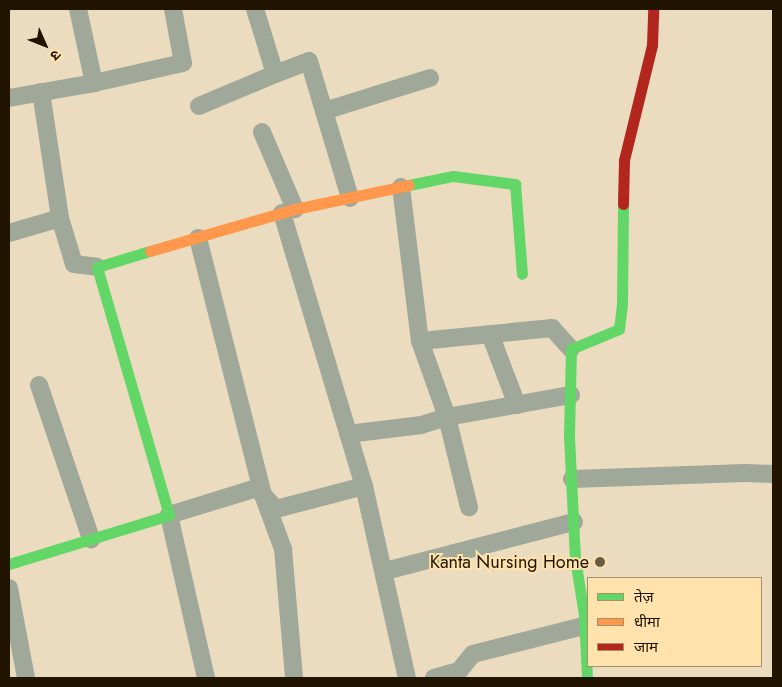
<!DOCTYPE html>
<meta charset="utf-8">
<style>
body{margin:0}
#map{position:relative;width:782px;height:687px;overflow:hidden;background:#ecdcbf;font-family:Jost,"Noto Sans Devanagari",sans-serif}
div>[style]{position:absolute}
.street>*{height:18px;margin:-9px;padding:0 9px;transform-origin:9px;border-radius:9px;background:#a0a999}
.fast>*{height:11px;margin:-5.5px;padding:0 5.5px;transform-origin:5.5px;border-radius:5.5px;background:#63d668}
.slow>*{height:11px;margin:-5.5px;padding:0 5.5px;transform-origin:5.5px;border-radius:5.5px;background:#ff974d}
.jam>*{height:11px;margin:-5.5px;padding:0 5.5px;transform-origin:5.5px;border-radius:5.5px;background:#b3261e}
.dots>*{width:14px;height:14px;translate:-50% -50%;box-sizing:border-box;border:2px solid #ffe2ac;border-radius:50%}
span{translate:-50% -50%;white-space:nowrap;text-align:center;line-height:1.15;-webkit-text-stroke:4px #ffe2ac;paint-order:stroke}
.poi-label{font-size:18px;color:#211400}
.right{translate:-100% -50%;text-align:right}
.frame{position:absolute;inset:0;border:10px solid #211400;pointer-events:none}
.legend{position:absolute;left:587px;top:577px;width:175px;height:90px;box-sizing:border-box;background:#ffe2ac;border:1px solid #a69067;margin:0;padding:6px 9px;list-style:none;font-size:15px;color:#211400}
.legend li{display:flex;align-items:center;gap:10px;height:25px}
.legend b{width:25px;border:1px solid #a69067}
.north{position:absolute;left:20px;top:20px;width:50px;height:50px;-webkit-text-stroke:4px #ffe2ac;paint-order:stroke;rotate:134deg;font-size:14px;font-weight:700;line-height:20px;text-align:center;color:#211400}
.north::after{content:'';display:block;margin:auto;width:18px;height:22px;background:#211400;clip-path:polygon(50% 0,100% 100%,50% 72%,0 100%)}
</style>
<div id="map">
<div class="street">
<i style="left:78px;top:9px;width:76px;rotate:77.8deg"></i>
<i style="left:94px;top:83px;width:91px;rotate:-12.7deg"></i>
<i style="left:183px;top:63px;width:55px;rotate:-100.5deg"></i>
<i style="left:255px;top:9px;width:68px;rotate:72.9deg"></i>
<i style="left:275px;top:74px;width:36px;rotate:-21deg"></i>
<i style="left:309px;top:61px;width:143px;rotate:73.3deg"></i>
<i style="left:41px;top:92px;width:127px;rotate:81.4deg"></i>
<i style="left:60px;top:218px;width:48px;rotate:73.1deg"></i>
<i style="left:74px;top:264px;width:23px;rotate:7deg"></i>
<i style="left:9px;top:98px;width:86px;rotate:-10deg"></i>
<i style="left:199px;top:106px;width:82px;rotate:-22.8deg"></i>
<i style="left:324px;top:111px;width:111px;rotate:-17.3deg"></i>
<i style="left:262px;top:132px;width:84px;rotate:66.8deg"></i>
<i style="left:401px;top:187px;width:155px;rotate:83deg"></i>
<i style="left:420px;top:341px;width:133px;rotate:-5.6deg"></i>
<i style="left:552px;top:328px;width:28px;rotate:48deg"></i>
<i style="left:282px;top:213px;width:285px;rotate:73.3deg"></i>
<i style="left:9px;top:233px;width:53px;rotate:-16.4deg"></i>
<i style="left:198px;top:238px;width:265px;rotate:75.8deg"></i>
<i style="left:263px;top:495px;width:58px;rotate:69.7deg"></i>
<i style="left:283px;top:549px;width:129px;rotate:85.1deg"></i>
<i style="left:490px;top:334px;width:76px;rotate:69.2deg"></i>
<i style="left:420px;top:341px;width:81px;rotate:70.4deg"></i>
<i style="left:447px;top:417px;width:93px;rotate:76.3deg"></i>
<i style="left:39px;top:385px;width:163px;rotate:71.3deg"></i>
<i style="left:348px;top:434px;width:74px;rotate:-7deg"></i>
<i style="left:421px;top:425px;width:27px;rotate:-17deg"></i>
<i style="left:447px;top:417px;width:126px;rotate:-10.1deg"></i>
<i style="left:572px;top:479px;width:173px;rotate:-2deg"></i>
<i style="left:745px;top:473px;width:28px;rotate:2deg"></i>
<i style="left:393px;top:569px;width:187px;rotate:-14.6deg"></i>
<i style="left:9px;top:588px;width:92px;rotate:79.3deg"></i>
<i style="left:206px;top:678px;width:167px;rotate:-102.8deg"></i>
<i style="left:169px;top:515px;width:92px;rotate:-17.1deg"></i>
<i style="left:257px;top:488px;width:28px;rotate:48deg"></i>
<i style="left:276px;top:509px;width:91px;rotate:-14.6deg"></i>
<i style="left:364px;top:486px;width:197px;rotate:77.4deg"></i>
<i style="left:434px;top:678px;width:26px;rotate:-16deg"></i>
<i style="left:459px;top:671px;width:22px;rotate:-51deg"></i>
<i style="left:473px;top:654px;width:114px;rotate:-14.2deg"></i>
</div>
<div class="fast">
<i style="left:409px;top:185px;width:45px;rotate:-11.6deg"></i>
<i style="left:453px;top:176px;width:63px;rotate:7.4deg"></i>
<i style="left:515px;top:184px;width:90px;rotate:85.6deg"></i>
<i style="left:9px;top:564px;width:167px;rotate:-17deg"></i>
<i style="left:169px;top:515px;width:258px;rotate:-106.2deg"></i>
<i style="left:97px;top:267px;width:55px;rotate:-16.8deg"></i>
<i style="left:587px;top:678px;width:63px;rotate:-92.7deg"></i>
<i style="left:584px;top:615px;width:57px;rotate:-99.1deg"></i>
<i style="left:575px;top:559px;width:123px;rotate:-92.8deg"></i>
<i style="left:569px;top:436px;width:87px;rotate:-88.7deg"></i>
<i style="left:571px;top:349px;width:52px;rotate:-22.6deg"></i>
<i style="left:619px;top:329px;width:26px;rotate:-83deg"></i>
<i style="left:622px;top:303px;width:99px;rotate:-89.4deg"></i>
</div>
<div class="slow">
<i style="left:150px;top:251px;width:151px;rotate:-16.2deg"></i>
<i style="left:295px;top:209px;width:116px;rotate:-11.9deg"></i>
</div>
<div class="jam">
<i style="left:623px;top:204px;width:44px;rotate:-88.7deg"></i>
<i style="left:624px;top:160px;width:118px;rotate:-76.3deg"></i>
<i style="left:652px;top:45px;width:36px;rotate:-88deg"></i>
</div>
<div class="dots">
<i style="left:600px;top:562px;background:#685a43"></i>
</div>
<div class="poi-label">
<span class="right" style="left:589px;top:562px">Kanta Nursing Home</span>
</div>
<div class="frame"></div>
<ul class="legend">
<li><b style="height:6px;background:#63d668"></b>तेज़</li>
<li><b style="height:6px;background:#ff974d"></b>धीमा</li>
<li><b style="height:6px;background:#b3261e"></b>जाम</li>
</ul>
<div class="north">उ</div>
</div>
